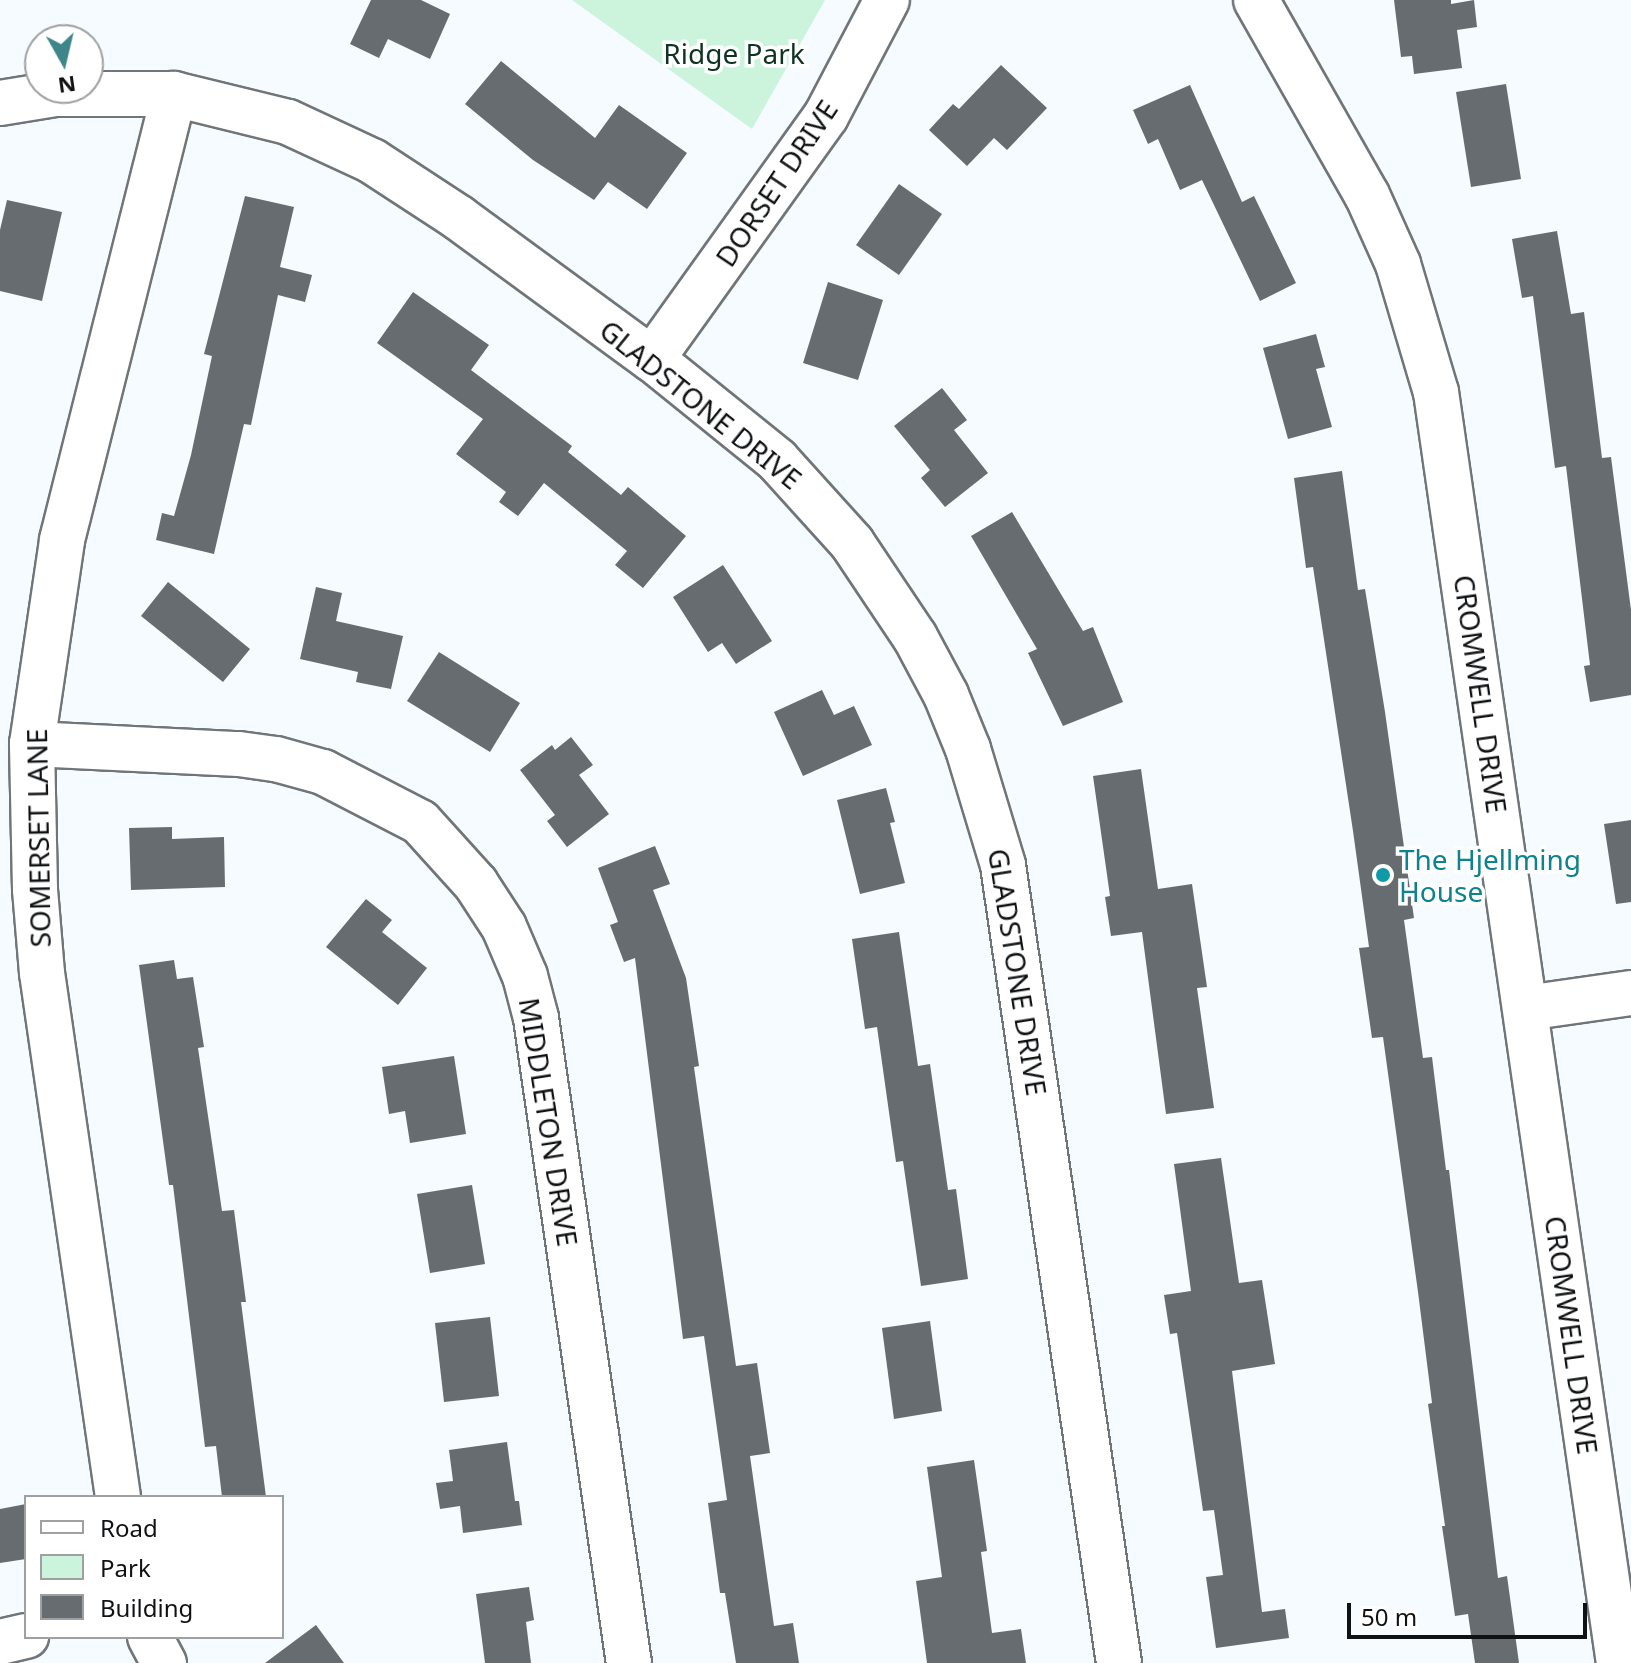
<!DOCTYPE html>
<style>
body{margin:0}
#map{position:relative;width:1631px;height:1663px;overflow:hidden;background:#f6fbff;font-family:"Noto Sans",sans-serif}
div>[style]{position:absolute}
.green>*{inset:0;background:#ccf4dc}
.building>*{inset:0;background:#676c70}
.roads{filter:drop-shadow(2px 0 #707579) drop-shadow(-2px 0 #707579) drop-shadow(0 2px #707579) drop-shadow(0 -2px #707579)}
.minor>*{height:44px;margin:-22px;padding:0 22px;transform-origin:22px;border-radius:22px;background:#fff}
.dots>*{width:22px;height:22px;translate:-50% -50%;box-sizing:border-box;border:4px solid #fff;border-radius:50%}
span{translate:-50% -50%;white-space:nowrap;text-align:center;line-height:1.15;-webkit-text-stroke:7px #fff;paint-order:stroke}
.park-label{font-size:28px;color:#0e3421}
.street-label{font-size:28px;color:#0f1113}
.culture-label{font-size:28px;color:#0d838f}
.left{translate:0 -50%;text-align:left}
.legend{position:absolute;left:24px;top:1495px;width:260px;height:144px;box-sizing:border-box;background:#fff;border:2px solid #9fa0a1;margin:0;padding:10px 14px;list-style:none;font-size:24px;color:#0f1113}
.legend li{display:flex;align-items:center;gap:16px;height:40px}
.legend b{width:40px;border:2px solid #9fa0a1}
.north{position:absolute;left:24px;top:24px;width:80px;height:80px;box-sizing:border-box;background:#fff;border:2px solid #9fa0a1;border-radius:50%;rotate:172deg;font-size:22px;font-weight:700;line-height:32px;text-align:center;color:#0f1113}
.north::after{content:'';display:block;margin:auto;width:28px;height:36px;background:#3e868a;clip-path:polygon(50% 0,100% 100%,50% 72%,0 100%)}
.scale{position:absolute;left:1347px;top:1603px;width:240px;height:36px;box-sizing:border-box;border:4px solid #0f1113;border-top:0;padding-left:10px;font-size:24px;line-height:28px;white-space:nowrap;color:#0f1113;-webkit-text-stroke:6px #fff;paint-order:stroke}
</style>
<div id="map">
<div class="green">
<i style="clip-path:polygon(572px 0,825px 0,752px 129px)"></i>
</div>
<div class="building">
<i style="clip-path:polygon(371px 0,421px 0,450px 14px,430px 59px,388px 39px,379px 58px,350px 44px)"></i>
<i style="clip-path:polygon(1394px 0,1451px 0,1451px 4px,1474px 0,1477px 27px,1457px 30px,1462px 68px,1414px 74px,1412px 56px,1401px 57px)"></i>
<i style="clip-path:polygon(501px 61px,595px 138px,619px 105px,687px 153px,647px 209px,608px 182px,594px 200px,533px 160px,465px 104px)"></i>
<i style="clip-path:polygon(1001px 65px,1047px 108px,1007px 150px,994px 138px,967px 166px,929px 130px,953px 104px,959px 109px)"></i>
<i style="clip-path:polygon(1506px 84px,1521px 179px,1471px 187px,1456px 92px)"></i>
<i style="clip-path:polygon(1190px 85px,1242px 202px,1254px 196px,1296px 283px,1260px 301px,1202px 180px,1180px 190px,1158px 139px,1148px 144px,1133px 110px)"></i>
<i style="clip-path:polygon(899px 184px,942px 214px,899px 275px,856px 245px)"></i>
<i style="clip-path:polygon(245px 196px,294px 207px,280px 267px,312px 275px,305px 302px,278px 295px,251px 425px,244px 424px,214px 554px,156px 540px,162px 513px,174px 516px,191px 455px,212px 356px,204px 354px)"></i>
<i style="clip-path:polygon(7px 200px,62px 212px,42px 301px,0 291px,0 230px)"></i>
<i style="clip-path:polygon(1557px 231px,1571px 314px,1584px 312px,1602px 458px,1611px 457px,1631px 610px,1631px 695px,1590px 702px,1584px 666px,1590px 665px,1566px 466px,1555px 468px,1533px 296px,1522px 298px,1512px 239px)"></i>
<i style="clip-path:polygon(828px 282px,883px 300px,858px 380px,803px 363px)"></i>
<i style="clip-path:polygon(413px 292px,489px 345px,471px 370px,572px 446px,568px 452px,621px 495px,628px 487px,686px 536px,643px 588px,615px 565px,627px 551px,544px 483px,518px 516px,499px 502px,506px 492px,456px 454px,483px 419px,377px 343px)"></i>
<i style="clip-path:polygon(1316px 334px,1325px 367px,1316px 369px,1332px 427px,1288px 439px,1263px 348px)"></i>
<i style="clip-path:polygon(942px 388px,967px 420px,954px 430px,988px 473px,945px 507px,921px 478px,930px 470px,894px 426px)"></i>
<i style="clip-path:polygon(1342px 471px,1358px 590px,1365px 589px,1385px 712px,1414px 918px,1404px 920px,1423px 1058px,1432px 1057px,1446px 1170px,1449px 1170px,1498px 1578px,1507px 1576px,1519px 1663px,1475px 1663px,1468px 1614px,1455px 1616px,1442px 1526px,1445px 1526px,1428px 1404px,1432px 1403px,1418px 1292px,1383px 1037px,1372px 1038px,1359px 948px,1369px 947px,1353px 831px,1313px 567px,1306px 568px,1294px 478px)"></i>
<i style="clip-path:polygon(1012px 512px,1083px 631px,1093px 627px,1123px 702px,1063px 726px,1028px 653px,1037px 649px,971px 536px)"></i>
<i style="clip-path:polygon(723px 565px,772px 641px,736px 664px,722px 643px,708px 652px,673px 597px)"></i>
<i style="clip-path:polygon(168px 582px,250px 649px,223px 682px,141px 616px)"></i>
<i style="clip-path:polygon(316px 587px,342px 593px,336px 621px,403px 636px,391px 689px,356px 682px,358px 672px,300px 659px)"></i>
<i style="clip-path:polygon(439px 652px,520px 703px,490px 752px,407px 701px)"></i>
<i style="clip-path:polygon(822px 690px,834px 715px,854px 706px,872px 745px,803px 776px,774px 712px)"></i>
<i style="clip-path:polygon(571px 737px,593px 765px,579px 775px,609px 814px,567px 847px,547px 821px,555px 815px,520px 770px,552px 745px,555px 750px)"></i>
<i style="clip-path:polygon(1141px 769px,1158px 889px,1192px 884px,1207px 987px,1197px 988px,1214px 1108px,1166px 1114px,1142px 932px,1111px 936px,1105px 897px,1110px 896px,1093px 776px)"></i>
<i style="clip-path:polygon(886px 788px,895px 822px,890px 823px,905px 883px,860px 894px,837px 800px)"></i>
<i style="clip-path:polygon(1631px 820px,1631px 902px,1616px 904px,1604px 824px)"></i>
<i style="clip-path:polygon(172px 827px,172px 839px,224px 837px,225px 887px,131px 890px,129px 828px)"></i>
<i style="clip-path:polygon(655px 846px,670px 884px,653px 890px,686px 978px,699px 1066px,694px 1067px,736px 1366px,757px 1363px,770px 1453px,750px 1456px,774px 1626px,793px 1623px,799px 1663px,736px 1663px,725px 1593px,720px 1593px,708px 1503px,727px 1500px,704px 1336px,683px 1339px,635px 958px,624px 962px,610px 925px,618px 922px,598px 868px)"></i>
<i style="clip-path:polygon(366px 899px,392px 920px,382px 932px,427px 968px,398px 1005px,326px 947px)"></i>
<i style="clip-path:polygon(899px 932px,918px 1066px,930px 1064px,948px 1190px,956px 1189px,968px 1279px,921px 1286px,903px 1161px,896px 1162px,877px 1027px,865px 1029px,852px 939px)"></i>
<i style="clip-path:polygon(174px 960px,177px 979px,193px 977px,204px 1047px,198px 1048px,222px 1211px,234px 1210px,246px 1302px,241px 1302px,266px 1497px,222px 1497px,216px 1446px,205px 1447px,173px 1185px,169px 1185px,139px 965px)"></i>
<i style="clip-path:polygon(454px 1056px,466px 1134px,410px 1143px,405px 1111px,389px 1114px,382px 1067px)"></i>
<i style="clip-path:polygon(1221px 1158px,1239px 1283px,1262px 1280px,1275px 1364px,1232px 1371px,1262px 1612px,1285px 1609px,1289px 1638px,1216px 1648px,1206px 1577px,1223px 1575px,1214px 1510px,1203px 1511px,1177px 1333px,1170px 1334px,1164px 1295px,1191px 1291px,1174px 1164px)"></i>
<i style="clip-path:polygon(472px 1185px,485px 1264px,430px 1273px,417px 1194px)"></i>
<i style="clip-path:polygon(490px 1317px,499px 1396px,444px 1402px,435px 1323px)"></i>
<i style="clip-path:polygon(930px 1321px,942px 1411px,894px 1419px,882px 1328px)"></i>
<i style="clip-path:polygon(507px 1442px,515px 1501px,519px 1501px,522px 1525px,463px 1533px,460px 1506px,440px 1509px,436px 1483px,453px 1481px,449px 1450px)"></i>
<i style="clip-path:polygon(974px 1460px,987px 1551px,981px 1552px,992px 1633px,1021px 1629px,1026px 1663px,927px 1663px,916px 1581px,942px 1577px,927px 1467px)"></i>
<i style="clip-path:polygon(26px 1504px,26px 1559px,0 1563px,0 1509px)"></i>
<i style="clip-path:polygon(529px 1587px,534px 1620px,526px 1622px,531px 1663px,485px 1663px,476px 1594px)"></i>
<i style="clip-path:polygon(316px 1625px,344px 1663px,265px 1663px)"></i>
</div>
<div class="roads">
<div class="minor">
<i style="left:1256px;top:0;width:224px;rotate:60.4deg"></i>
<i style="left:1367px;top:195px;width:76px;rotate:65.8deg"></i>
<i style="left:1398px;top:264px;width:134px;rotate:73.5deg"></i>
<i style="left:1436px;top:392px;width:1284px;rotate:81.81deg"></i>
<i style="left:0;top:103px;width:56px;rotate:-9.3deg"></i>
<i style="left:55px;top:94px;width:119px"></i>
<i style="left:174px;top:94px;width:117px;rotate:13.8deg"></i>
<i style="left:288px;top:122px;width:93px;rotate:24.9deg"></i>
<i style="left:372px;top:161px;width:104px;rotate:33.2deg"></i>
<i style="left:459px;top:218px;width:239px;rotate:36.2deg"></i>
<i style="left:652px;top:359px;width:161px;rotate:38.9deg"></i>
<i style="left:777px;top:460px;width:112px;rotate:47.9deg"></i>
<i style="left:852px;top:543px;width:113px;rotate:56.2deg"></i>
<i style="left:915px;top:637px;width:66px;rotate:61.9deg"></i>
<i style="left:946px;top:695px;width:58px;rotate:67.8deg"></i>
<i style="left:968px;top:749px;width:121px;rotate:73.2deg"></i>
<i style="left:1003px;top:865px;width:806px;rotate:81.73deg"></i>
<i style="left:652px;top:359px;width:299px;rotate:-54.4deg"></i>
<i style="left:826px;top:116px;width:131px;rotate:-62.3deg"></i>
<i style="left:32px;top:744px;width:207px;rotate:2.8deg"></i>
<i style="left:239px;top:754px;width:37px;rotate:8deg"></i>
<i style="left:276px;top:759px;width:49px;rotate:15.5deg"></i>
<i style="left:323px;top:772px;width:109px;rotate:27.3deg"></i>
<i style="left:420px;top:822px;width:84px;rotate:47.9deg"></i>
<i style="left:476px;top:884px;width:51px;rotate:56.9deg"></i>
<i style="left:504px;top:927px;width:53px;rotate:66.8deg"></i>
<i style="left:525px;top:976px;width:43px;rotate:75.3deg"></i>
<i style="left:536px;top:1018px;width:652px;rotate:81.8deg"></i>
<i style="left:1526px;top:1008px;width:106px;rotate:-8.1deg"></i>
<i style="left:118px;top:1497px;width:529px;rotate:-98.25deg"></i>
<i style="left:42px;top:973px;width:84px;rotate:-94.8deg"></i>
<i style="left:35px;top:889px;width:145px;rotate:-91.2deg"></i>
<i style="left:32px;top:744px;width:206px;rotate:-81.6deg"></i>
<i style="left:62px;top:540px;width:460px;rotate:-75.9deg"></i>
<i style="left:150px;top:1637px;width:30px;rotate:62deg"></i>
<i style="left:0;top:1642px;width:27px;rotate:-13deg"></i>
</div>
</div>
<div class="dots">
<i style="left:1383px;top:875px;background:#0f9aa8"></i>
</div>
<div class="park-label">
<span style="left:734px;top:53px">Ridge Park</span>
</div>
<div class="street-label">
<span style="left:776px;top:183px;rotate:-56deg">DORSET DRIVE</span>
<span style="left:701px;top:404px;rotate:39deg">GLADSTONE DRIVE</span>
<span style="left:1481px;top:694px;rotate:82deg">CROMWELL DRIVE</span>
<span style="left:38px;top:838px;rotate:-91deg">SOMERSET LANE</span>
<span style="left:1018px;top:972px;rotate:81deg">GLADSTONE DRIVE</span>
<span style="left:549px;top:1122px;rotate:81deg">MIDDLETON DRIVE</span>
<span style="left:1572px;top:1335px;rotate:82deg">CROMWELL DRIVE</span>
</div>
<div class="culture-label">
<span class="left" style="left:1399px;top:875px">The Hjellming<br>House</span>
</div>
<ul class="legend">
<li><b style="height:10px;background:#fff"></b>Road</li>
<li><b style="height:22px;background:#ccf4dc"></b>Park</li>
<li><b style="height:22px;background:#676c70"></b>Building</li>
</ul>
<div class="north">N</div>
<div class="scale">50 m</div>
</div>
